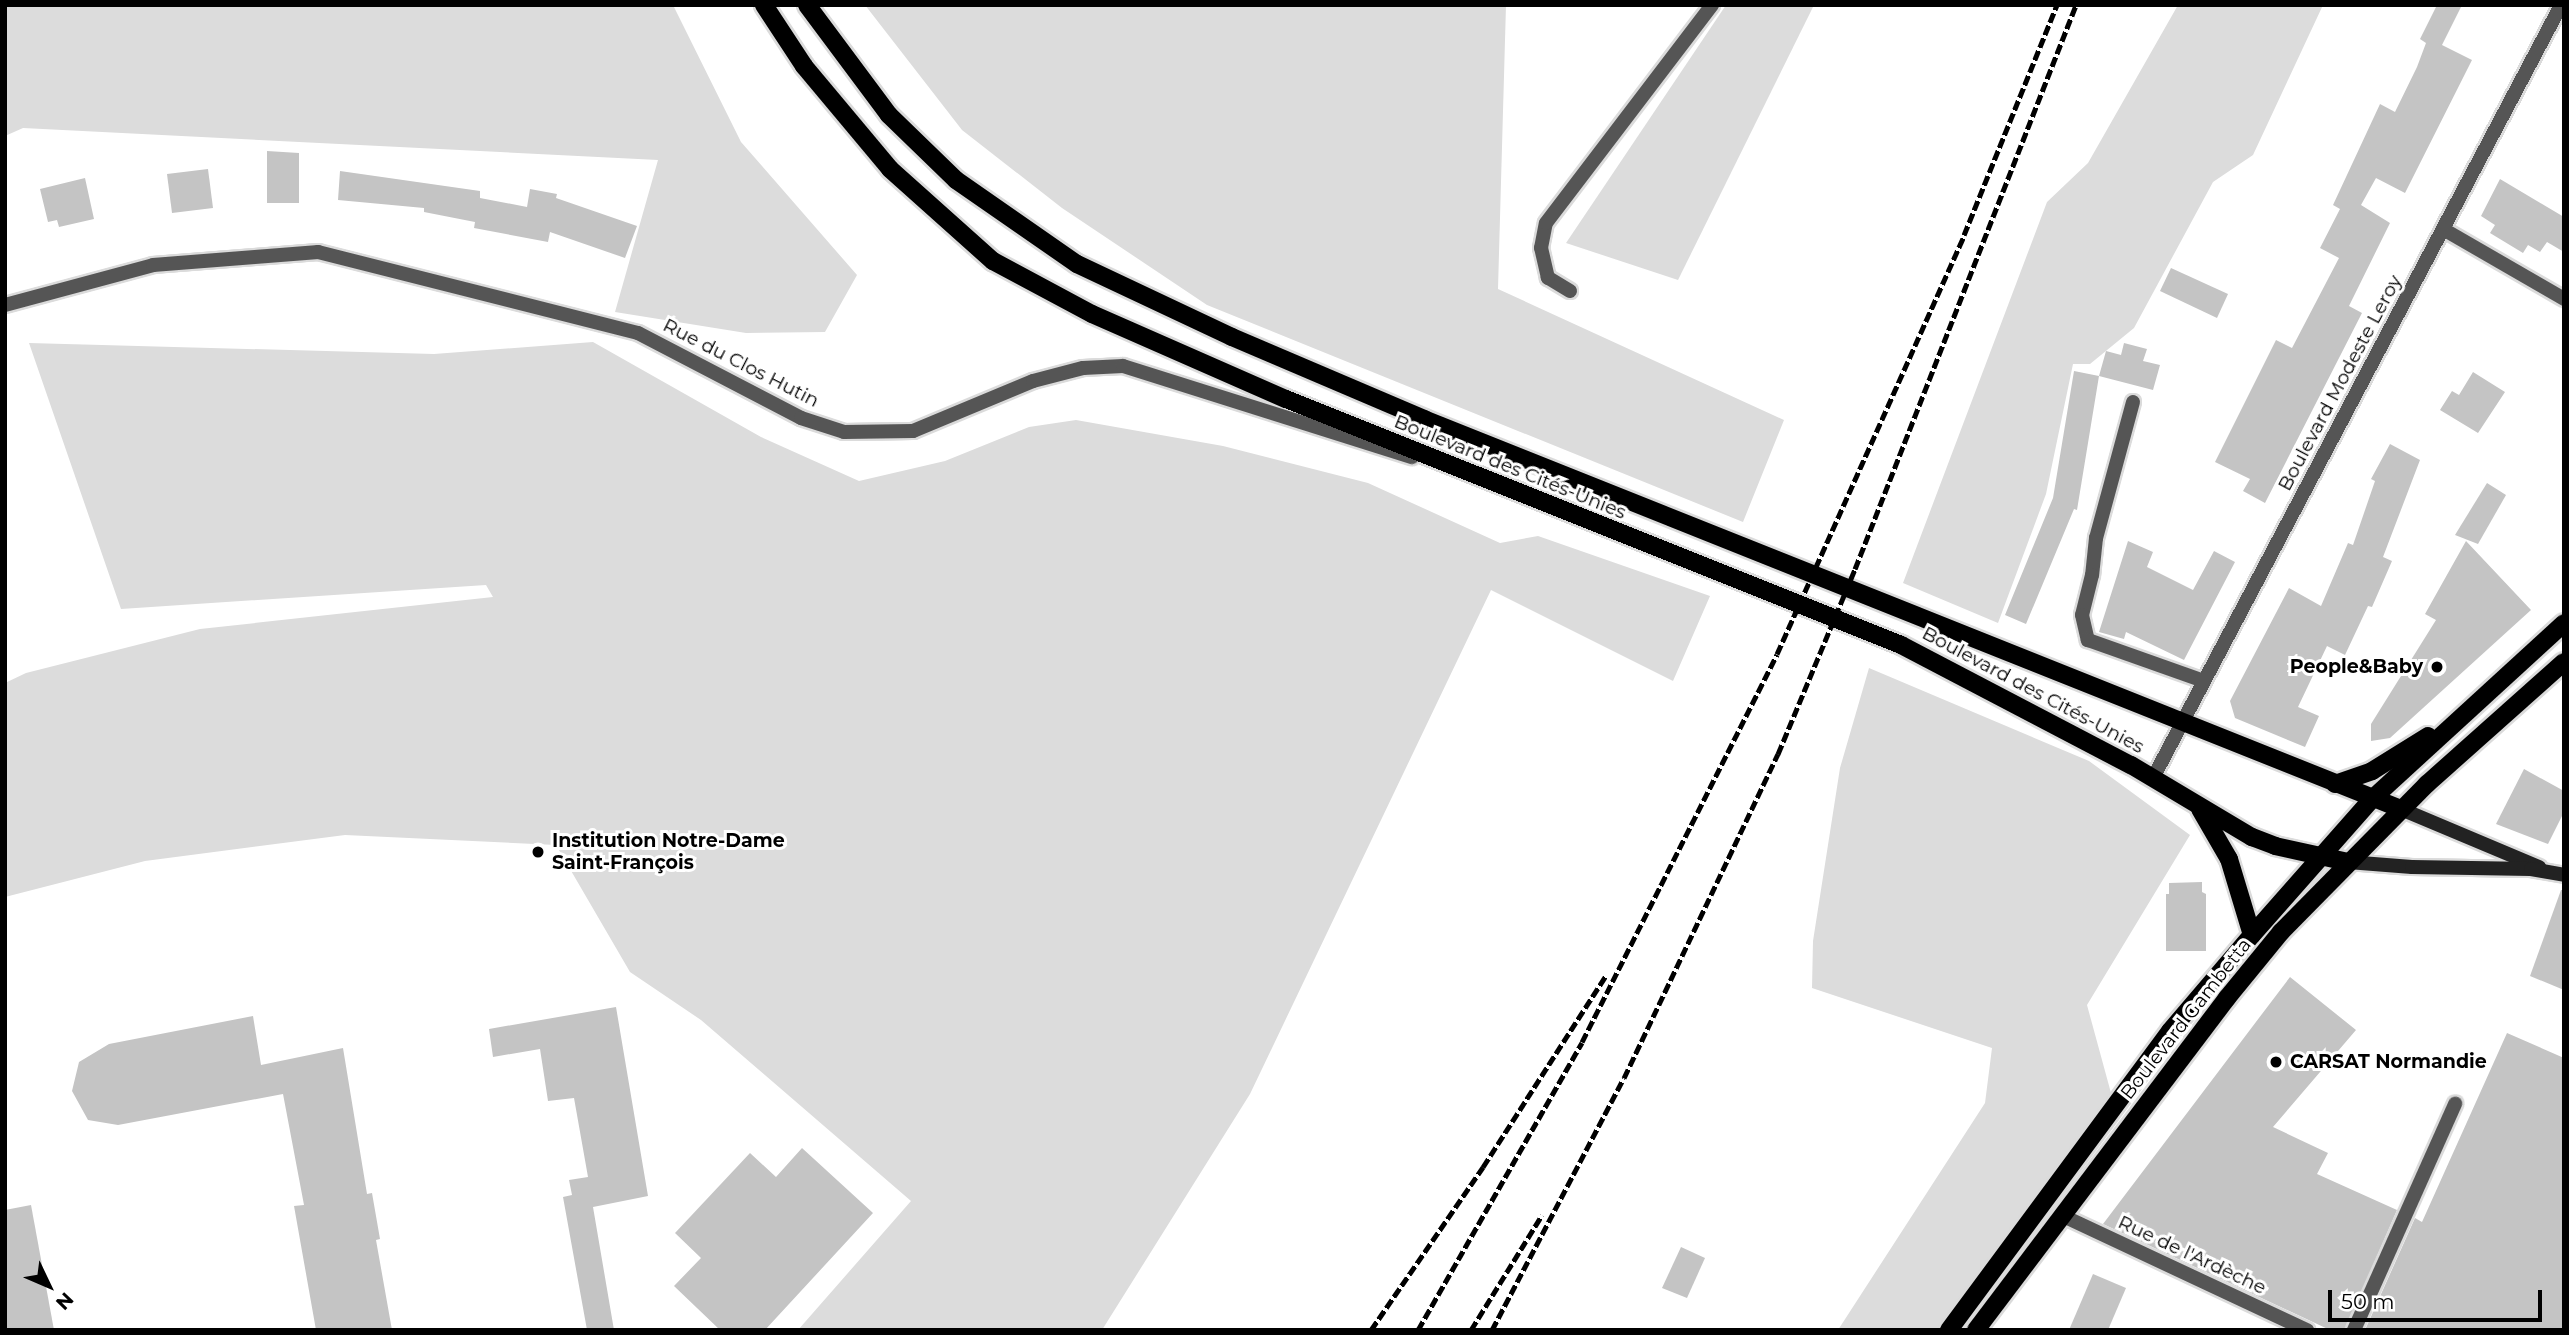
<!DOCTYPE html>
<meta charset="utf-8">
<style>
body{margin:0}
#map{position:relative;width:2569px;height:1335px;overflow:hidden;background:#fff;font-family:Montserrat,sans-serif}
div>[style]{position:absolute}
.green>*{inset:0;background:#dcdcdc}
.building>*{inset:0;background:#c4c4c4}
.roads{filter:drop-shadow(2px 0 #dbdbdb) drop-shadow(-2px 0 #dbdbdb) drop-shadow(0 2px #dbdbdb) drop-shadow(0 -2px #dbdbdb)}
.minor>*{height:14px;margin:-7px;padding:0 7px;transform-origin:7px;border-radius:7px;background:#555}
.secondary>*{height:14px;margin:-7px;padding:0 7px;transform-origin:7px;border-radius:7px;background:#222}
.primary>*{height:18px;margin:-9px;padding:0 9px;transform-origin:9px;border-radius:9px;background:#000}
.rail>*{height:5px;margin-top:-2.5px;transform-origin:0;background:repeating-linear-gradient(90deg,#000 0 10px,transparent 0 13.5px)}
.dots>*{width:19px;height:19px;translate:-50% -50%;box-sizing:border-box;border:4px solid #fff;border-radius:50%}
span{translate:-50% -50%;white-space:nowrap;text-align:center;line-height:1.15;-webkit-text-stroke:6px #fff;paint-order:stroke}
.street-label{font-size:19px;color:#000}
.poi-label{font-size:19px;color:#000;font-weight:700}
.right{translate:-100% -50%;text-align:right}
.left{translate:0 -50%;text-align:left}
.frame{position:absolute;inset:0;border:7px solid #000;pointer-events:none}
.north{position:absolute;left:14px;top:1251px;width:70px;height:70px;-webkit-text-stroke:5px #fff;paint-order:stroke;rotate:134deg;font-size:19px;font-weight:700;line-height:28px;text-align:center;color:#000}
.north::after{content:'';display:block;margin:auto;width:24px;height:32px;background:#000;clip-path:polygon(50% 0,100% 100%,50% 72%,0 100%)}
.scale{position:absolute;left:2328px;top:1290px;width:214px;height:32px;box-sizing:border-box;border:4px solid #000;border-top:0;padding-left:9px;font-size:21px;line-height:24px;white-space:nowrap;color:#000;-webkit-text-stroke:5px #fff;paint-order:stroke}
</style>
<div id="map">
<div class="green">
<i style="clip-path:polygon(5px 5px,673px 5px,741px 142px,857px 275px,825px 332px,746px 333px,615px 312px,658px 160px,23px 128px,5px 136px)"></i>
<i style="clip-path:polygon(865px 5px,1506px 5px,1498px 289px,1784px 420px,1743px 522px,1207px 305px,1062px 208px,962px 130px)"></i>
<i style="clip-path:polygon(1726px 5px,1814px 5px,1678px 280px,1566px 243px)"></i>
<i style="clip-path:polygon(2178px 5px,2323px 5px,2253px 155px,2213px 182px,2134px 328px,2090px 364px,2073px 364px,2046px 494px,1998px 623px,1903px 583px,2047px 202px,2088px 163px)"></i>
<i style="clip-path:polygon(593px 342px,761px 437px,859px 481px,945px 461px,1029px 427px,1076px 420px,1223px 446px,1368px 483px,1500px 543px,1538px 536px,1710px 596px,1673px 681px,1491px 590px,1250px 1094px,1102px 1330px,798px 1330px,911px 1201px,701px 1020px,630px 972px,556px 845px,345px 835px,145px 861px,5px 897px,5px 683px,26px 673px,200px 629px,493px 597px,486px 585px,121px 609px,29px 343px,434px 354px)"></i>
<i style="clip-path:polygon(1869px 668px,2089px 761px,2190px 835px,2087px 1005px,2111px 1093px,1937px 1330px,1838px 1330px,1985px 1103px,1992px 1048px,1812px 988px,1813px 941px,1840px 768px)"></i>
</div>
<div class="building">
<i style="clip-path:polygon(2437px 5px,2462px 5px,2442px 45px,2472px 60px,2405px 193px,2376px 178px,2361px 205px,2390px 223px,2349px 306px,2362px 313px,2265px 503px,2243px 491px,2250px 479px,2215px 462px,2276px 340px,2292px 348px,2339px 258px,2320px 248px,2340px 209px,2333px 205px,2380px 104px,2395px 112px,2417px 67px,2426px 43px,2420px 39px)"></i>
<i style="clip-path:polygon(267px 151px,299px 153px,299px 203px,267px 203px)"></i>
<i style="clip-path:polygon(208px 169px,213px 208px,172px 213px,167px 174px)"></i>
<i style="clip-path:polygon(340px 171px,480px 191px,480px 198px,527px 207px,530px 189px,557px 194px,556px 198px,637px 226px,625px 258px,550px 232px,548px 242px,474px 228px,475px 222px,424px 212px,424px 208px,338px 200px)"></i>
<i style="clip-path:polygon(85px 178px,94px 219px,59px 227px,57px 220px,48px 222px,40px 189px)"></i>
<i style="clip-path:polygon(2500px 179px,2564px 217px,2564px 252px,2547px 242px,2540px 252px,2528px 245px,2523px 253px,2490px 233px,2495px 225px,2481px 216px)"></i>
<i style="clip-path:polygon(2171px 268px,2228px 294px,2217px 318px,2160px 291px)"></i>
<i style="clip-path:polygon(2124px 343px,2147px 349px,2143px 361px,2160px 365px,2153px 390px,2099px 376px,2106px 351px,2121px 355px)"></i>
<i style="clip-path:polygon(2074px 371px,2099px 376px,2077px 510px,2074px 509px,2026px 624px,2005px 615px,2053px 498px)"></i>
<i style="clip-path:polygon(2473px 372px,2505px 392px,2478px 433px,2440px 410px,2452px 391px,2459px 395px)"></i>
<i style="clip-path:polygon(2390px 444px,2420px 460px,2383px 557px,2392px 561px,2372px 607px,2368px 606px,2345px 655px,2327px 646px,2298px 707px,2319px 716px,2305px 747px,2235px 718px,2230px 701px,2289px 588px,2321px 606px,2348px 543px,2353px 545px,2375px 481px,2371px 479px)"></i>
<i style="clip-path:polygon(2487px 483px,2506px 495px,2478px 544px,2455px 535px)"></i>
<i style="clip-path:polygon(2128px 541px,2153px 552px,2147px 567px,2193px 590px,2214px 551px,2235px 562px,2184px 660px,2126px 632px,2124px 639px,2099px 632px)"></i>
<i style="clip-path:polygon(2466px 541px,2531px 610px,2390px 738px,2371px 741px,2371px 724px,2436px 620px,2425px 614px)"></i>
<i style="clip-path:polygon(2524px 769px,2564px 791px,2564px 812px,2548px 844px,2496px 824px)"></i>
<i style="clip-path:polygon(2202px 882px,2202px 892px,2206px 894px,2206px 951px,2166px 951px,2166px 894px,2169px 894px,2169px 883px)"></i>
<i style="clip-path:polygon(2561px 890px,2564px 890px,2564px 990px,2530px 976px)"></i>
<i style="clip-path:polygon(2290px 977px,2356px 1030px,2273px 1127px,2328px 1153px,2317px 1174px,2397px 1210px,2345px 1330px,2330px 1330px,2103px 1224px)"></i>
<i style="clip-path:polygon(616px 1007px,648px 1196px,593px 1207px,614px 1330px,587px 1330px,563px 1197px,572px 1195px,569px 1180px,588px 1177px,574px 1098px,548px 1101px,540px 1049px,493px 1057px,489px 1029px)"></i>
<i style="clip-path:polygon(253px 1016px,261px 1065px,343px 1048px,367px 1194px,372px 1193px,380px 1239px,376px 1240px,392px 1330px,316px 1330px,294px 1206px,304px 1205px,283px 1094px,118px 1125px,88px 1120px,72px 1091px,79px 1062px,109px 1044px)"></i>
<i style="clip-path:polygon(2507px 1033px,2564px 1058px,2564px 1330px,2365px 1330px,2415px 1218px,2422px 1222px)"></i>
<i style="clip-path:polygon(802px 1148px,873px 1213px,765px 1330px,720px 1330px,674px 1286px,701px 1258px,675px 1233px,750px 1153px,776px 1177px)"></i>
<i style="clip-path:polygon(31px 1205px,54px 1330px,5px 1330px,5px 1210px)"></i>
<i style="clip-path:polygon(1681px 1247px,1705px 1258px,1687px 1298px,1662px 1288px)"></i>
<i style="clip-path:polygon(2093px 1274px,2126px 1288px,2108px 1330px,2069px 1330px)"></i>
</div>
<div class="roads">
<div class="minor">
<i style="left:2443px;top:229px;width:140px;rotate:30deg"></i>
<i style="left:1570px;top:291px;width:26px;rotate:-149deg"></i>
<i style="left:1548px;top:278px;width:31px;rotate:-103deg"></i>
<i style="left:1541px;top:248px;width:25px;rotate:-79deg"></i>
<i style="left:1546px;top:223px;width:274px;rotate:-52.7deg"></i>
<i style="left:5px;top:305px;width:153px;rotate:-15.1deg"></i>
<i style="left:153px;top:265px;width:166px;rotate:-4.5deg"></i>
<i style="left:318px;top:252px;width:330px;rotate:14.2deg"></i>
<i style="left:638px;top:333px;width:184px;rotate:27.5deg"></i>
<i style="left:801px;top:418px;width:45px;rotate:18deg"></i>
<i style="left:844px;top:432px;width:69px;rotate:-0.8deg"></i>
<i style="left:913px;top:431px;width:130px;rotate:-22.6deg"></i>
<i style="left:1033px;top:381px;width:52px;rotate:-14.6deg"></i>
<i style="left:1083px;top:368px;width:40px;rotate:-2.9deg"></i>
<i style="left:1123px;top:366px;width:303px;rotate:17.5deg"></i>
<i style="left:2133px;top:402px;width:141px;rotate:105.2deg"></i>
<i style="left:2096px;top:538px;width:37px;rotate:96deg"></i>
<i style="left:2092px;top:575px;width:41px;rotate:104deg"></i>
<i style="left:2082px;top:615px;width:26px;rotate:77deg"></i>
<i style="left:2088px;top:640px;width:123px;rotate:19.5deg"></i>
<i style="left:2153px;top:778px;width:874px;rotate:-62.17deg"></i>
<i style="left:2061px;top:1215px;width:272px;rotate:25.1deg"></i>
<i style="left:2354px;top:1330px;width:248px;rotate:-65.9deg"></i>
</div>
<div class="secondary">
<i style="left:2401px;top:809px;width:150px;rotate:22.8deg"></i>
<i style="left:2348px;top:862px;width:64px;rotate:4.5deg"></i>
<i style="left:2412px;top:867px;width:119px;rotate:1deg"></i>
<i style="left:2531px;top:869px;width:34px;rotate:10deg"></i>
</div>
<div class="primary">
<i style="left:764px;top:5px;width:73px;rotate:56.7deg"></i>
<i style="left:804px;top:66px;width:134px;rotate:50.1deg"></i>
<i style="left:890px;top:169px;width:138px;rotate:41.8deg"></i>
<i style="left:993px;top:261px;width:112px;rotate:28.2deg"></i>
<i style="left:1092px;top:314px;width:212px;rotate:23.7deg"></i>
<i style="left:1286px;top:399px;width:662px;rotate:21.8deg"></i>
<i style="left:1901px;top:645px;width:259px;rotate:27.6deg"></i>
<i style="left:2131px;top:765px;width:141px;rotate:30.8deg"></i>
<i style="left:2252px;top:837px;width:25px;rotate:21deg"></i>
<i style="left:2275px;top:846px;width:75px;rotate:12.4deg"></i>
<i style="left:807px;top:5px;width:137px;rotate:53.3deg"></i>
<i style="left:889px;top:115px;width:93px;rotate:44.1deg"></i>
<i style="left:956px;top:180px;width:147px;rotate:34.8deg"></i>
<i style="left:1077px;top:264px;width:171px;rotate:25.2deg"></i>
<i style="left:1232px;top:337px;width:209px;rotate:23.1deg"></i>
<i style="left:1424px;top:419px;width:1052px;rotate:21.76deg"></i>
<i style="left:2335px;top:784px;width:39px;rotate:-19deg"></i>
<i style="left:2372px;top:771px;width:66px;rotate:-32deg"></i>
<i style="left:2200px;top:809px;width:58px;rotate:59.9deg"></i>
<i style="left:2229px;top:859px;width:79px;rotate:73.2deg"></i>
<i style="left:1949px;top:1330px;width:372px;rotate:-53.5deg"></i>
<i style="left:2170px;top:1031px;width:126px;rotate:-49.5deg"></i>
<i style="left:2252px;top:935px;width:181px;rotate:-48.6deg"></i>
<i style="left:2372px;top:799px;width:260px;rotate:-42.5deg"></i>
<i style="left:1976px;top:1330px;width:416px;rotate:-52.9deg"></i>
<i style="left:2227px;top:998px;width:85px;rotate:-50.7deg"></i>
<i style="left:2281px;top:932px;width:208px;rotate:-45.4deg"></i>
<i style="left:2427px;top:784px;width:183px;rotate:-41.7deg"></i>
</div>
</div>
<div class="rail">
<i style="left:1371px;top:1330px;width:198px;rotate:-55.5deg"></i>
<i style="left:1483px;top:1167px;width:229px;rotate:-57.3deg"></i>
<i style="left:1418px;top:1330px;width:331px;rotate:-60.3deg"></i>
<i style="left:1582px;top:1042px;width:434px;rotate:-63.3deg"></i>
<i style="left:1777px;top:654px;width:459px;rotate:-65.9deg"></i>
<i style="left:1964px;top:235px;width:248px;rotate:-68deg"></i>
<i style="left:1471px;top:1330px;width:135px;rotate:-58.3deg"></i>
<i style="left:1492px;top:1330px;width:284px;rotate:-62.4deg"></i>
<i style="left:1624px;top:1078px;width:359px;rotate:-64.6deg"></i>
<i style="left:1778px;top:754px;width:200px;rotate:-67.4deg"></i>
<i style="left:1855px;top:569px;width:606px;rotate:-68.6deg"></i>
</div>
<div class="dots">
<i style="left:2437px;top:667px;background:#000"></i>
<i style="left:538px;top:852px;background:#000"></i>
<i style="left:2276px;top:1062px;background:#000"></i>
</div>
<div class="street-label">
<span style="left:741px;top:363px;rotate:27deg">Rue du Clos Hutin</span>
<span style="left:2340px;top:383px;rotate:-62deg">Boulevard Modeste Leroy</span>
<span style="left:1510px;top:467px;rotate:22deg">Boulevard des Cités-Unies</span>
<span style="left:2033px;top:690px;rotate:28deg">Boulevard des Cités-Unies</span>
<span style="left:2186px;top:1019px;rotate:-52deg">Boulevard Gambetta</span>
<span style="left:2192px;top:1255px;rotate:25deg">Rue de l'Ardèche</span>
</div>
<div class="poi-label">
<span class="right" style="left:2423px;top:667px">People&amp;Baby</span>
<span class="left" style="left:552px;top:852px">Institution Notre‐Dame<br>Saint‐François</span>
<span class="left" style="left:2290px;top:1062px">CARSAT Normandie</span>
</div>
<div class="frame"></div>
<div class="north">N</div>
<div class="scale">50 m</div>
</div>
